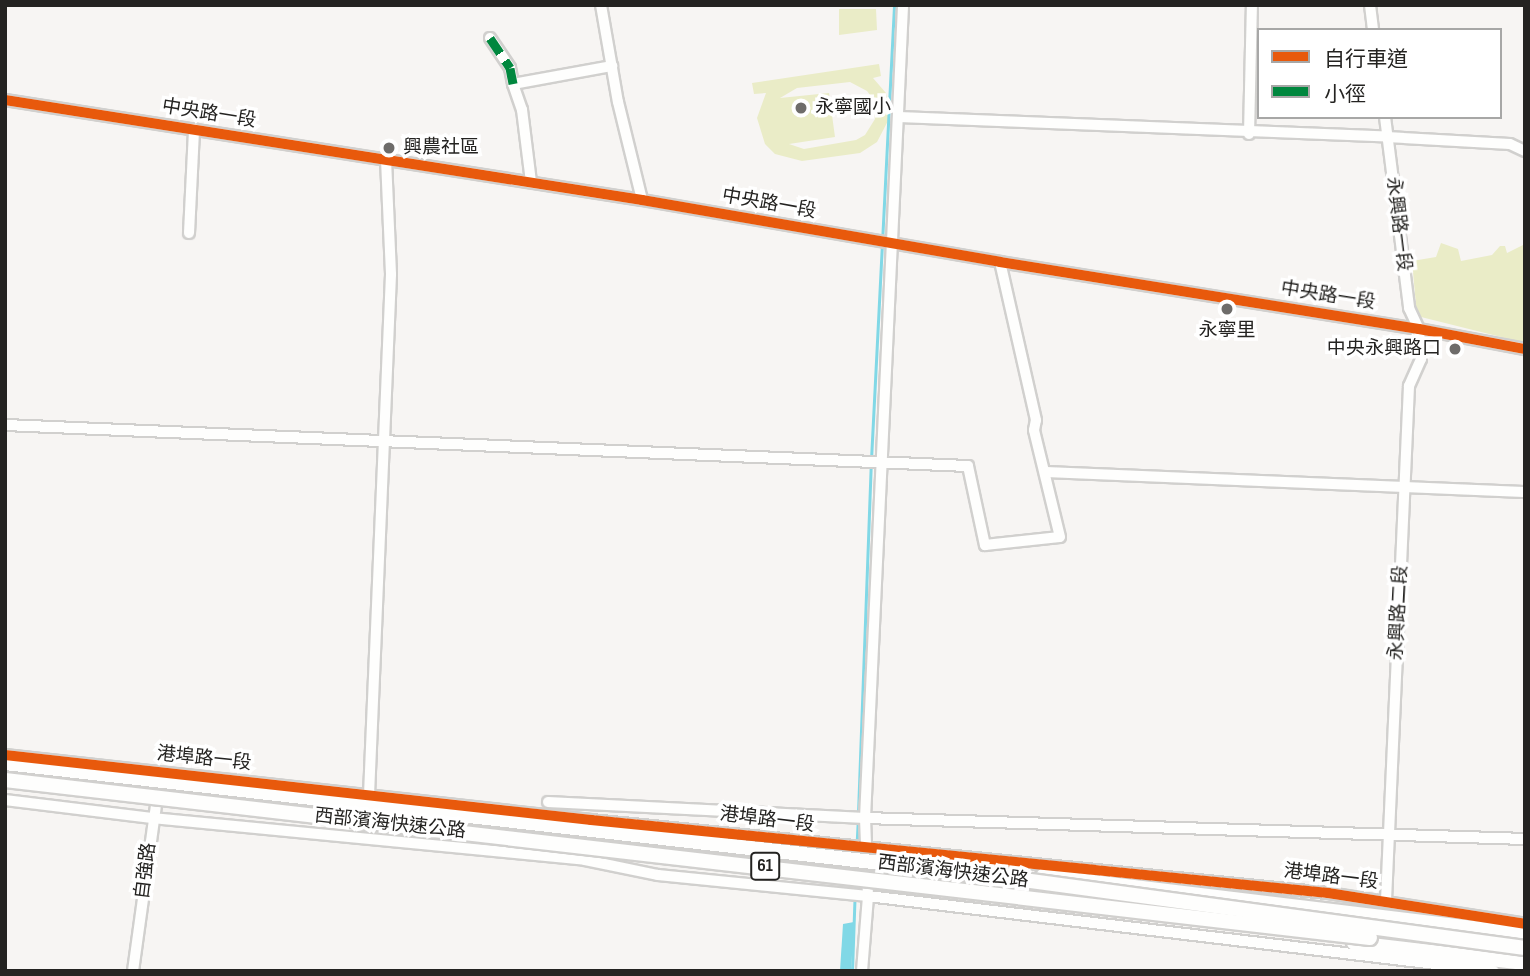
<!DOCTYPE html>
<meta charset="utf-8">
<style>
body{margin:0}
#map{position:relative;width:1530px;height:976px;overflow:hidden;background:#f7f5f3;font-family:"Sofia Sans Condensed","Noto Sans TC",sans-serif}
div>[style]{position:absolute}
.green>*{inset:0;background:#eaecc7}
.water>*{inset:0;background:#81d8e6}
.stream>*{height:2.5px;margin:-1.25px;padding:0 1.25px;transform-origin:1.25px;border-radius:1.25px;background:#81d8e6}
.roads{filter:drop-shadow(2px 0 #d1d0ce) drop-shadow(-2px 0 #d1d0ce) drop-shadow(0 2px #d1d0ce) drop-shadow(0 -2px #d1d0ce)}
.minor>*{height:10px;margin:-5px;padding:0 5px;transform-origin:5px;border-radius:5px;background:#fefefd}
.highway>*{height:14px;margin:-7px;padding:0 7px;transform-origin:7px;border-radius:7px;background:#fefefd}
.bridges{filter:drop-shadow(2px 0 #d1d0ce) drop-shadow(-2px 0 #d1d0ce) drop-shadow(0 2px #d1d0ce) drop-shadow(0 -2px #d1d0ce)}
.highway-bridge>*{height:14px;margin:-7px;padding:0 7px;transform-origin:7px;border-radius:7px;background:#fefefd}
.quiet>*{height:9px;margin-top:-4.5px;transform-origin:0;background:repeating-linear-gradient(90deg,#00873e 0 18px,transparent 0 27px)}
.cycleway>*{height:10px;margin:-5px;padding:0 5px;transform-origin:5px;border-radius:5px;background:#e8590c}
.dots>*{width:19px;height:19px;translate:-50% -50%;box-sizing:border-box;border:4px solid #fff;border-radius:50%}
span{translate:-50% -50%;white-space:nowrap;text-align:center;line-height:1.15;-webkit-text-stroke:7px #fff;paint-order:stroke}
.shield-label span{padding:2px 5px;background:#fff;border:2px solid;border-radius:5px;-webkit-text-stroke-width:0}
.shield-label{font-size:18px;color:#242321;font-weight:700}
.poi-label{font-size:19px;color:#242321}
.left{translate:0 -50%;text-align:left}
.right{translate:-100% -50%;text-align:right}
.street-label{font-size:19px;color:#242321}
.frame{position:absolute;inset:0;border:7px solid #242321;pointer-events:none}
.legend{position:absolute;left:1257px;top:28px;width:245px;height:91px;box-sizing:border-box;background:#fff;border:2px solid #a7a7a6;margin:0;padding:9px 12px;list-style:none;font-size:21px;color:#242321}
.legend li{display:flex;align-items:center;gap:14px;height:35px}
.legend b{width:35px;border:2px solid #a7a7a6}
</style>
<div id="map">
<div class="green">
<i style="clip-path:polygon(839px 9px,876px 9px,877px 30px,839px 35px)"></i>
<i style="clip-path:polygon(evenodd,879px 64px,881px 76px,873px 78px,886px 93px,889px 119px,877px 142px,860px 153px,802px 161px,775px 154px,765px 144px,757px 118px,766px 93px,754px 94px,752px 83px,879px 64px,850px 82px,867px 91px,873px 99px,875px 119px,865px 135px,856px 140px,804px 149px,789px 144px,835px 137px,829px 93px,780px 98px,797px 88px,850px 82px)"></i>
<i style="clip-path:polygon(1441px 243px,1458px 249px,1461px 261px,1492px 255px,1500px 246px,1505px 246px,1507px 253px,1525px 244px,1525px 343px,1417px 316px,1412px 261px,1436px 257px)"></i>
</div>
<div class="water">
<i style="clip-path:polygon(854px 922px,851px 971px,840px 971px,843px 924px)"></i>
</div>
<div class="stream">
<i style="left:871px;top:460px;width:456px;rotate:-87.1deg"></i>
<i style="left:858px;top:813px;width:347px;rotate:-87.9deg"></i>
<i style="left:856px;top:855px;width:35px;rotate:-87deg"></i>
<i style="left:852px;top:971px;width:88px;rotate:-88deg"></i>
</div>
<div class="roads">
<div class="minor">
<i style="left:601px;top:5px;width:98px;rotate:80.1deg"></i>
<i style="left:618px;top:102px;width:101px;rotate:76.2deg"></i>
<i style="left:1370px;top:5px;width:25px;rotate:83deg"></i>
<i style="left:490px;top:38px;width:36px;rotate:56deg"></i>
<i style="left:510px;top:68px;width:16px;rotate:79deg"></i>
<i style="left:5px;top:100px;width:645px;rotate:8.92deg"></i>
<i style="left:642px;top:200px;width:363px;rotate:9.8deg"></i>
<i style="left:1000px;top:262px;width:424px;rotate:9.1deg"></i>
<i style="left:1419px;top:329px;width:108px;rotate:10.7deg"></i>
<i style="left:899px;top:117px;width:488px;rotate:2.3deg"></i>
<i style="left:1387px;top:137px;width:123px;rotate:3.3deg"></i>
<i style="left:1510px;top:144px;width:17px;rotate:25deg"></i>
<i style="left:1385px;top:117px;width:193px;rotate:82.8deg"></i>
<i style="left:1409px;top:308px;width:23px;rotate:65deg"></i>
<i style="left:1419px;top:329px;width:30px;rotate:86deg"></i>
<i style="left:1421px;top:359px;width:30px;rotate:114deg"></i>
<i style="left:1409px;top:386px;width:516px;rotate:92.56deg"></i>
<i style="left:1249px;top:134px;width:129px;rotate:-88.7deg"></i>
<i style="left:531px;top:182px;width:73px;rotate:-97.1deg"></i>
<i style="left:522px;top:110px;width:28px;rotate:-109deg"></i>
<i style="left:513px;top:84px;width:101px;rotate:-10.3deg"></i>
<i style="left:189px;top:233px;width:104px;rotate:-87.2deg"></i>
<i style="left:5px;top:425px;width:964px;rotate:2.44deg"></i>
<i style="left:968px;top:466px;width:81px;rotate:77.9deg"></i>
<i style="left:985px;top:545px;width:75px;rotate:-6.1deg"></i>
<i style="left:1060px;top:537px;width:110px;rotate:-103.7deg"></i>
<i style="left:1034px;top:430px;width:10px;rotate:-79deg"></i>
<i style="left:1036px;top:420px;width:162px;rotate:-102.8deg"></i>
<i style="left:1045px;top:472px;width:480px;rotate:2.4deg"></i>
<i style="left:5px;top:755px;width:590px;rotate:6.33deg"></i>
<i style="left:591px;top:820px;width:741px;rotate:5.66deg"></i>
<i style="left:1328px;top:893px;width:199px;rotate:8.9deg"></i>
<i style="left:369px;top:795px;width:521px;rotate:-87.58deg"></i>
<i style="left:391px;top:274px;width:115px;rotate:-92.5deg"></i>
<i style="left:5px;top:800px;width:148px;rotate:7deg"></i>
<i style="left:152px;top:818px;width:435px;rotate:5.5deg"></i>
<i style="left:585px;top:860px;width:75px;rotate:11.6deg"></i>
<i style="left:658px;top:875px;width:211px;rotate:5.7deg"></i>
<i style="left:868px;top:896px;width:630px;rotate:6.83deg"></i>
<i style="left:548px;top:802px;width:317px;rotate:2.9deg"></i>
<i style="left:865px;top:818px;width:660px;rotate:1.82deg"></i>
<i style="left:676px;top:845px;width:426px;rotate:7deg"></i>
<i style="left:133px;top:971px;width:197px;rotate:-82.1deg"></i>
<i style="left:862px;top:971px;width:75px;rotate:-85.4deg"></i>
<i style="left:868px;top:896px;width:78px;rotate:-92.2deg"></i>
<i style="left:865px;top:818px;width:814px;rotate:-87.32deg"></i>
</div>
<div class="highway">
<i style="left:1043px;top:876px;width:485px;rotate:6.9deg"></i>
<i style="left:1354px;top:943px;width:172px;rotate:6.7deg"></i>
</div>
</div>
<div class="bridges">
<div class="highway-bridge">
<i style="left:5px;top:763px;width:988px;rotate:6.51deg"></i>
<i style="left:987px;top:875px;width:543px;rotate:7.73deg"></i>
<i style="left:5px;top:780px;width:1374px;rotate:6.6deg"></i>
</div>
</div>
<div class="quiet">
<i style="left:490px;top:38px;width:36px;rotate:56deg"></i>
<i style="left:510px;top:68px;width:16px;rotate:79deg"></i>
</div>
<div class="cycleway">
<i style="left:5px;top:100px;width:645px;rotate:8.92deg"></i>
<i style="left:642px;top:200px;width:363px;rotate:9.8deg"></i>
<i style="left:1000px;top:262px;width:424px;rotate:9.1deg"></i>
<i style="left:1419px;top:329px;width:108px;rotate:10.7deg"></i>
<i style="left:5px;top:755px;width:590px;rotate:6.33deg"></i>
<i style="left:591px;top:820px;width:741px;rotate:5.66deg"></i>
<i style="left:1328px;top:893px;width:199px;rotate:8.9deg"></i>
</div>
<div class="dots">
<i style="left:801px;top:108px;background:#6e6c6a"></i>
<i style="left:389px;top:148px;background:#6e6c6a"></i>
<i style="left:1227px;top:309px;background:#6e6c6a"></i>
<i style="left:1455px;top:349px;background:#6e6c6a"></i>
</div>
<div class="shield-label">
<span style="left:765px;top:866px">61</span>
</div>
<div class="poi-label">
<span class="left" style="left:815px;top:108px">永寧國小</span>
<span class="left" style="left:403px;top:148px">興農社區</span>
<span style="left:1227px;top:331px">永寧里</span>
<span class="right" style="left:1441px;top:349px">中央永興路口</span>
</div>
<div class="street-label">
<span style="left:209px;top:114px;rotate:9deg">中央路一段</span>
<span style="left:769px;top:204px;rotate:10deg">中央路一段</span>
<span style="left:1398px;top:224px;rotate:83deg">永興路一段</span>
<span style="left:1328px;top:296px;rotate:9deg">中央路一段</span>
<span style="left:1399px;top:613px;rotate:-87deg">永興路二段</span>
<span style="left:204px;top:759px;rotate:6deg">港埠路一段</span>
<span style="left:767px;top:820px;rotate:7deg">港埠路一段</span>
<span style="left:390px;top:824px;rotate:6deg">西部濱海快速公路</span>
<span style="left:146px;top:871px;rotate:-83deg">自強路</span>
<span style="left:953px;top:872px;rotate:7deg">西部濱海快速公路</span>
<span style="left:1331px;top:877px;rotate:7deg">港埠路一段</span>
</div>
<div class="frame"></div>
<ul class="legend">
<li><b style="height:9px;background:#e8590c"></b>自行車道</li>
<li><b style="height:9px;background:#00873e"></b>小徑</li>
</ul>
</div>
